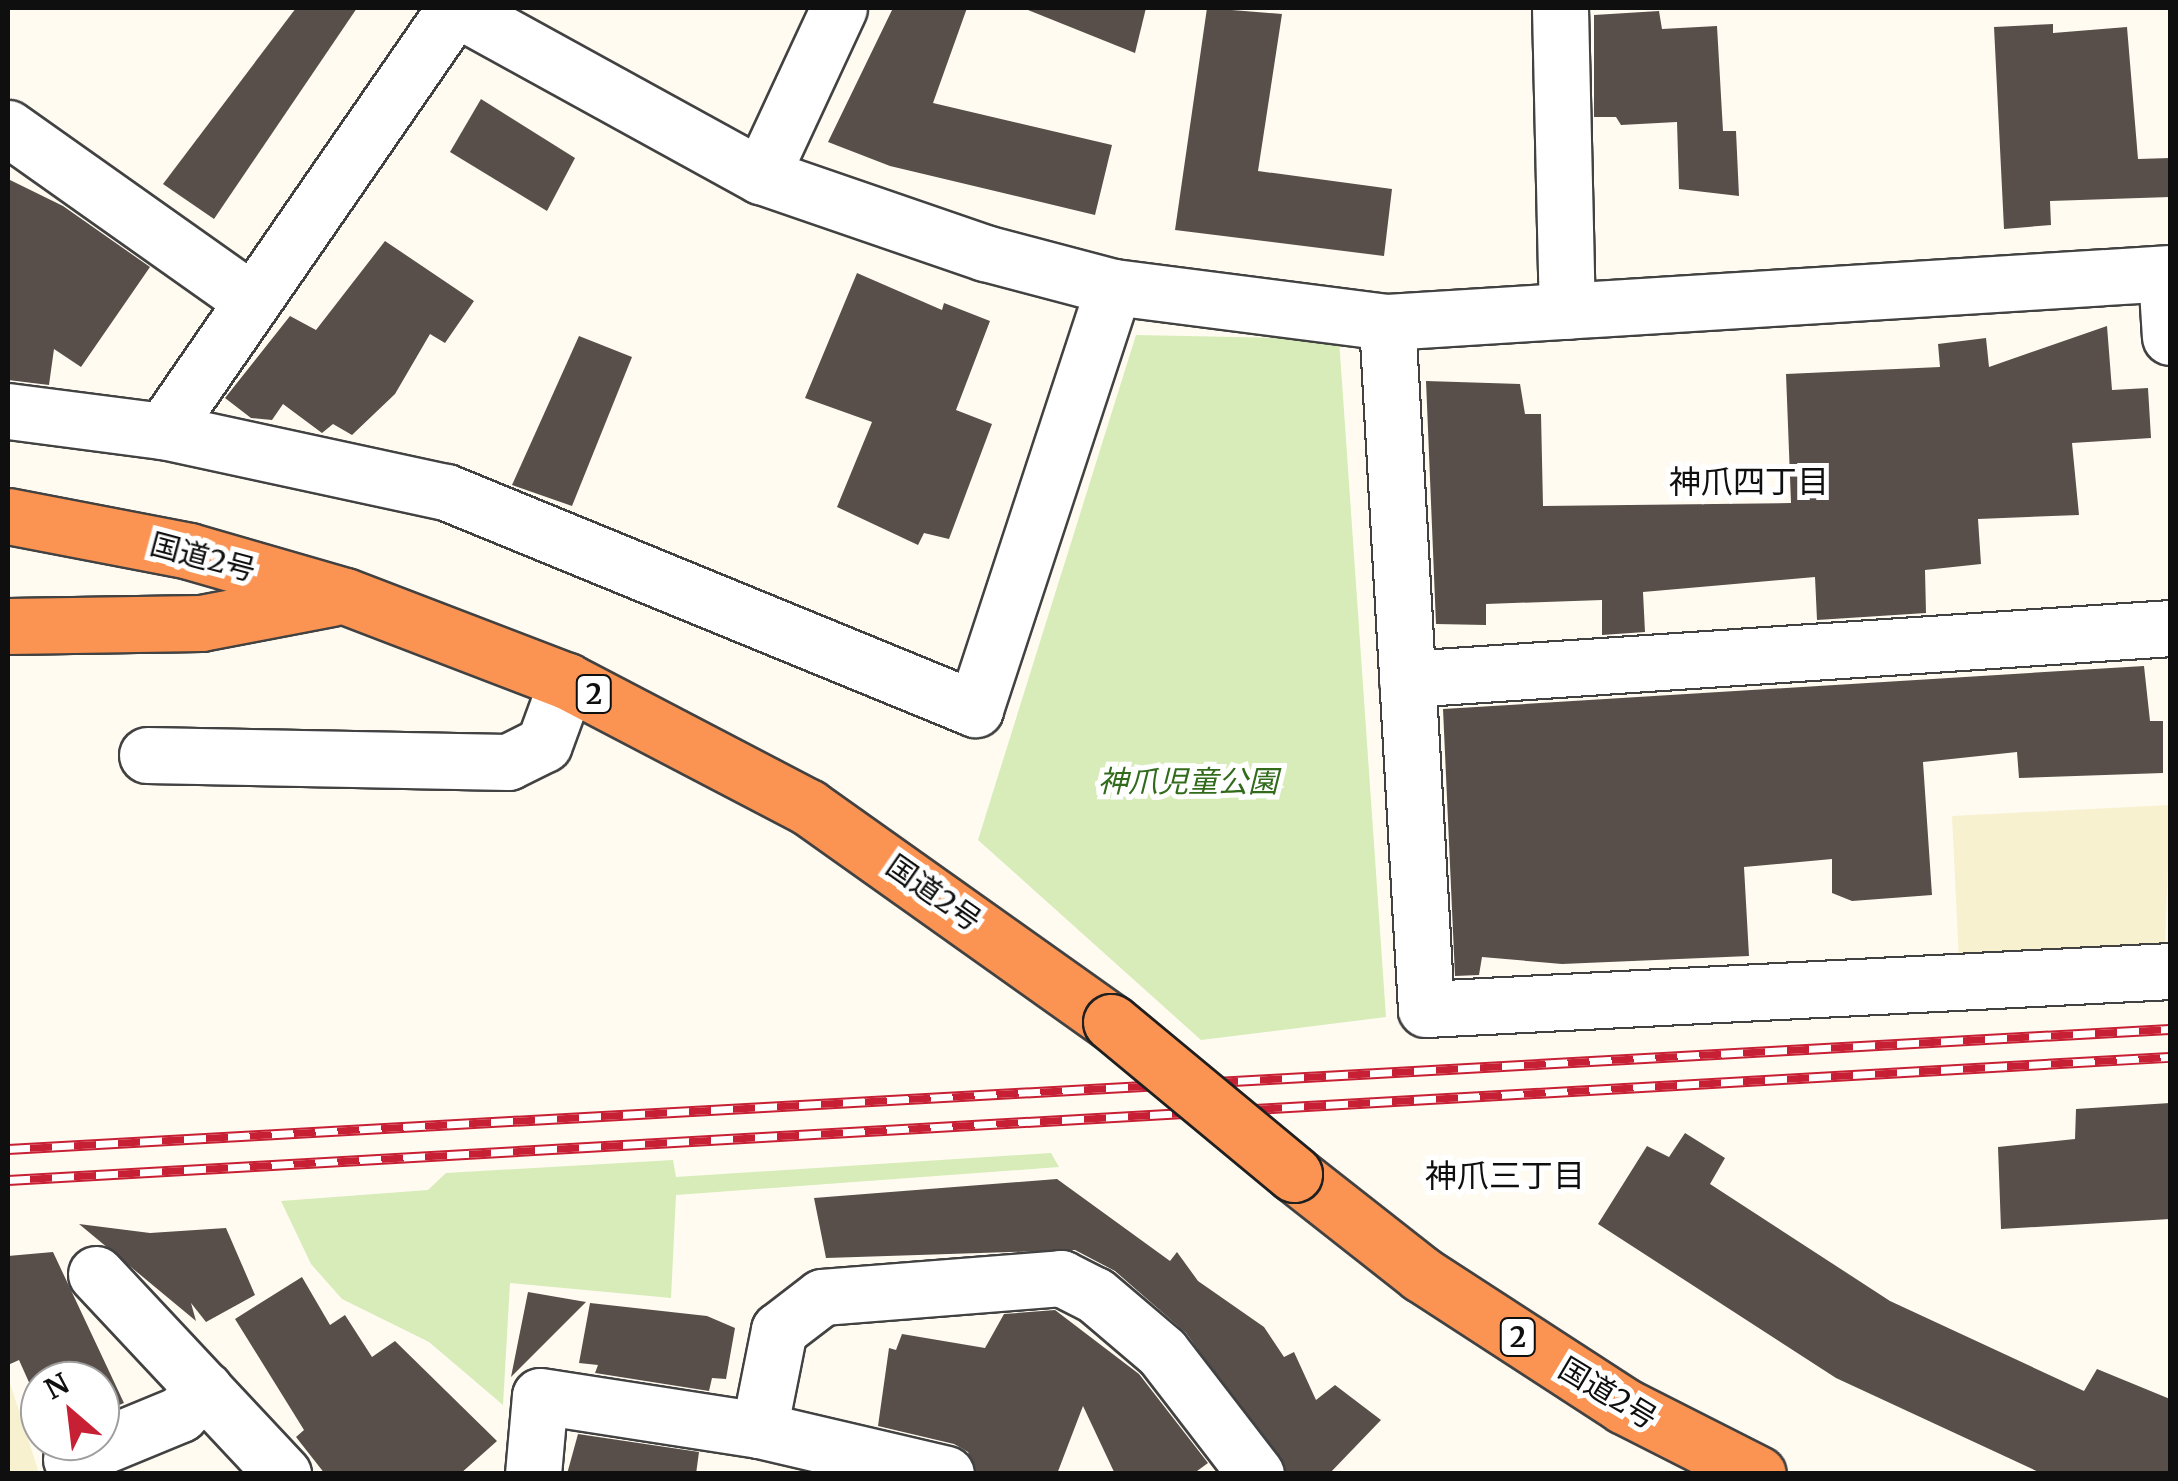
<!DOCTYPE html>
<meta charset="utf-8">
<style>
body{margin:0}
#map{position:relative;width:2178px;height:1481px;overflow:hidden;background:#fffbf1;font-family:Merriweather,"Noto Sans JP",serif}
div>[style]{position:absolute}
.farmland>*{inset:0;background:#f7f1cf}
.green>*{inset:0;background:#d7ecb8}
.building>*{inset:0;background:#584f4b}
.roads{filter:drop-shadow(2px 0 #424242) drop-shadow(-2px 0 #424242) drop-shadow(0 2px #424242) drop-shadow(0 -2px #424242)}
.minor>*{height:55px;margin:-27.5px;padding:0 27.5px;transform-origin:27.5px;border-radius:27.5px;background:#fff}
.highway>*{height:55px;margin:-27.5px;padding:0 27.5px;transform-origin:27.5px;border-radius:27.5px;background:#fb9453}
.rail>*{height:11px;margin-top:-5.5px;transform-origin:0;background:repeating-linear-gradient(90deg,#fff 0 22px,#c71f33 0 44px);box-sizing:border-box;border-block:2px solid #c71f33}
.bridges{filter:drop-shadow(2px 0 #202020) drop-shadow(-2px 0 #202020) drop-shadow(0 2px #202020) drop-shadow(0 -2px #202020)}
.highway-bridge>*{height:55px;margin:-27.5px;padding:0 27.5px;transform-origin:27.5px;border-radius:27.5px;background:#fb9453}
span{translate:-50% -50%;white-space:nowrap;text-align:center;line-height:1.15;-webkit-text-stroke:10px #fff;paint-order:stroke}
.shield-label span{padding:2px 8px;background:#fff;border:2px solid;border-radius:8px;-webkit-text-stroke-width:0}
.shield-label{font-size:28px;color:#0f0f0f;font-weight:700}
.street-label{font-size:30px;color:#0f0f0f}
.park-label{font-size:30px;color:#316b1b;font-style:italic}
.neighbourhood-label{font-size:32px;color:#0f0f0f}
.frame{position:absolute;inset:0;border:10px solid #0f0f0f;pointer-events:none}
.north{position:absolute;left:20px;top:1361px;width:100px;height:100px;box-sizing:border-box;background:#fff;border:2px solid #9f9f9f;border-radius:50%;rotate:332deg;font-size:28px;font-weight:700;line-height:40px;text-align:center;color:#0f0f0f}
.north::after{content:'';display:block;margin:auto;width:35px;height:45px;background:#c71f33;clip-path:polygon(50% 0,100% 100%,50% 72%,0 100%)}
</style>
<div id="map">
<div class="farmland">
<i style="clip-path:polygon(2170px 805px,2165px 949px,1959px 962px,1952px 816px)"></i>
<i style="clip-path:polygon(8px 1377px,39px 1473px,8px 1473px)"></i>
</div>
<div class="green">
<i style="clip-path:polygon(1136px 335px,1339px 339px,1386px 1017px,1201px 1040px,978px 840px)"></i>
<i style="clip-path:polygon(1051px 1153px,1059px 1167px,676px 1195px,671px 1298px,510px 1283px,503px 1405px,429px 1342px,342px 1299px,311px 1264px,281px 1201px,428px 1190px,446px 1173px,673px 1160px,676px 1177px)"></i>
</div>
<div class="building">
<i style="clip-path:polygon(296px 8px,357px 8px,214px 219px,163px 184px)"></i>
<i style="clip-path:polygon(893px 8px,967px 8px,933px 103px,1112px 145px,1095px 215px,890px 166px,828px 142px)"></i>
<i style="clip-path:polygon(1023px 8px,1146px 8px,1135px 53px)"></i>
<i style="clip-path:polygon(1207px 8px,1282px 14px,1258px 171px,1392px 189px,1384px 256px,1175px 230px)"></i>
<i style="clip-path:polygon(1659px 11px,1662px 29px,1717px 26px,1723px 131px,1736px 131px,1739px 196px,1679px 189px,1677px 122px,1621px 125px,1616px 117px,1594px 117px,1594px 15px)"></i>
<i style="clip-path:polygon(2053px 24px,2053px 33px,2127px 27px,2138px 159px,2170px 158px,2170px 197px,2050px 201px,2051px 225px,2004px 229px,1994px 27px)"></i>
<i style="clip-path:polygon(481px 99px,575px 158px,547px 211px,450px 152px)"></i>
<i style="clip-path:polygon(8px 179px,63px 206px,150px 267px,81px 367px,54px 349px,49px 385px,8px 380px)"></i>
<i style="clip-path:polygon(385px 241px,474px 301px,445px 343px,430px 334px,395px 394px,352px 435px,333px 424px,322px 433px,283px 404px,272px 420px,251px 418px,225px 398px,290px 316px,316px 330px)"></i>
<i style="clip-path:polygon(857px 273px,942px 310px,944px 303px,990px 321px,956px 410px,992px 424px,949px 539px,924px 533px,918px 545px,837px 507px,872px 422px,805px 398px)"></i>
<i style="clip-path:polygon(2107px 326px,2112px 390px,2148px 388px,2151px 438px,2072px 443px,2079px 515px,1978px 519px,1981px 564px,1925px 570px,1926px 613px,1817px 620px,1815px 577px,1643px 592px,1645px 632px,1602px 635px,1602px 600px,1486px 604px,1486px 625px,1436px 624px,1426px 381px,1520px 384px,1525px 414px,1541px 414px,1543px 506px,1791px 503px,1786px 374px,1940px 367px,1938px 344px,1986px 338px,1989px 367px)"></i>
<i style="clip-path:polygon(579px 336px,632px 357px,572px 506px,512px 485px)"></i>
<i style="clip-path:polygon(2144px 666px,2150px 721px,2163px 721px,2163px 773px,2019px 778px,2017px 752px,1923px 762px,1932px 895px,1852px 901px,1832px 893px,1832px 859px,1744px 867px,1749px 956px,1562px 964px,1482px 957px,1479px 975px,1455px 976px,1443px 709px)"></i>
<i style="clip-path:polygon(2170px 1103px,2170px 1219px,2001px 1229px,1998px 1147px,2075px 1139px,2076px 1109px)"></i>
<i style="clip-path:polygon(1685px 1133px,1725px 1158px,1710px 1184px,1890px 1301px,2084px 1391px,2097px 1369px,2170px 1399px,2170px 1474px,2043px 1474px,1836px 1378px,1598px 1224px,1647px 1146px,1669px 1157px)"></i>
<i style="clip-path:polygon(1057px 1179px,1170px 1261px,1177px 1252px,1198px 1281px,1264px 1327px,1284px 1357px,1294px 1352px,1316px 1400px,1335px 1385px,1381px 1420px,1329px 1474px,1287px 1474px,1186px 1333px,1115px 1271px,1075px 1250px,826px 1258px,814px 1198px)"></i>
<i style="clip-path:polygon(79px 1224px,150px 1233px,226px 1228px,255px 1295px,206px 1322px,191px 1303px,196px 1321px)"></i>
<i style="clip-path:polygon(53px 1252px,124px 1403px,100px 1413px,100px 1381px,40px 1381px,40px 1407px,19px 1360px,8px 1365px,8px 1256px)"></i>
<i style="clip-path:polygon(302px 1277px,330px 1325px,345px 1315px,372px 1357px,395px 1341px,497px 1441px,460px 1474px,325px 1474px,296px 1437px,304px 1430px,235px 1319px)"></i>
<i style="clip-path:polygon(528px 1292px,586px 1302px,511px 1377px)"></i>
<i style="clip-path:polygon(590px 1303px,707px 1316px,735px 1328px,726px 1379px,712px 1378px,709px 1391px,595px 1373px,598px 1365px,579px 1363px)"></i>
<i style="clip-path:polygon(1055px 1310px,1139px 1374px,1208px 1463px,1193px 1474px,1115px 1474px,1083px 1406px,1057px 1474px,976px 1474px,968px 1452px,954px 1444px,878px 1426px,889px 1348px,896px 1350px,902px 1334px,985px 1348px,1004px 1314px)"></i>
<i style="clip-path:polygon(578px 1434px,699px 1452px,696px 1474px,567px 1474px)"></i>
</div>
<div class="roads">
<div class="minor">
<i style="left:455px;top:8px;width:349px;rotate:28.8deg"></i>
<i style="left:761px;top:176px;width:237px;rotate:19deg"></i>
<i style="left:985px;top:253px;width:133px;rotate:14.8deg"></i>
<i style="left:1114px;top:287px;width:275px;rotate:7.3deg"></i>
<i style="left:1387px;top:322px;width:785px;rotate:-3.58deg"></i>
<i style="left:1560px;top:8px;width:303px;rotate:88.7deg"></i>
<i style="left:8px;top:128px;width:299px;rotate:35.3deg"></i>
<i style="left:761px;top:176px;width:185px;rotate:-65.1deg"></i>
<i style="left:2166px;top:274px;width:63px;rotate:86.4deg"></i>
<i style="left:1387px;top:322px;width:688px;rotate:86.75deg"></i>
<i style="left:1426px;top:1009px;width:745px;rotate:-2.92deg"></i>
<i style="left:8px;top:411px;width:156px;rotate:7.4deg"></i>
<i style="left:163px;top:431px;width:289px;rotate:12.2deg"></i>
<i style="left:446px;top:492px;width:572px;rotate:22.3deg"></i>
<i style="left:975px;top:709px;width:444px;rotate:-71.8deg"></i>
<i style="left:163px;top:431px;width:514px;rotate:-55.38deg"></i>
<i style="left:1407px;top:679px;width:765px;rotate:-3.82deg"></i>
<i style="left:147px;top:755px;width:361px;rotate:1.1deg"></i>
<i style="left:508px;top:762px;width:40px;rotate:-26.6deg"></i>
<i style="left:544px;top:744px;width:67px;rotate:-69.9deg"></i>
<i style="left:96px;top:1274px;width:274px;rotate:46.9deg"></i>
<i style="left:759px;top:1430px;width:102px;rotate:-78.7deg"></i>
<i style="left:779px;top:1330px;width:54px;rotate:-37.5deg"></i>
<i style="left:822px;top:1297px;width:240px;rotate:-4.5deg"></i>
<i style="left:1061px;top:1278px;width:38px;rotate:27deg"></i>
<i style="left:1095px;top:1295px;width:88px;rotate:40.4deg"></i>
<i style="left:1162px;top:1352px;width:154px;rotate:52.4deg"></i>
<i style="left:71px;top:1459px;width:118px;rotate:-22.4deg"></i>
<i style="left:180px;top:1414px;width:35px;rotate:-46deg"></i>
<i style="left:533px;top:1474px;width:78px;rotate:-84.9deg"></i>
<i style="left:540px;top:1396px;width:222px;rotate:8.8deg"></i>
<i style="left:759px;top:1430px;width:192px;rotate:13.2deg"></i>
</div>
<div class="highway">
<i style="left:8px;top:516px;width:184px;rotate:10.9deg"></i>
<i style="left:189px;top:551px;width:162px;rotate:16.1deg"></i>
<i style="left:345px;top:596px;width:238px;rotate:21deg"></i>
<i style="left:567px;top:681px;width:272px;rotate:27.6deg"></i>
<i style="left:808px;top:807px;width:372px;rotate:35.4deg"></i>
<i style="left:8px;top:626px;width:193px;rotate:-0.9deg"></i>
<i style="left:201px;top:623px;width:133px;rotate:-10.8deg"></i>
<i style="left:1294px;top:1174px;width:162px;rotate:38.2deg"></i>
<i style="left:1421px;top:1274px;width:242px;rotate:33deg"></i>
<i style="left:1624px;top:1406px;width:150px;rotate:26.9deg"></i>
</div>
</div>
<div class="rail">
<i style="left:8px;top:1149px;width:2165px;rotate:-3.18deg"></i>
<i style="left:8px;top:1180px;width:2165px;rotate:-3.26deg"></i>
</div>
<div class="bridges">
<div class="highway-bridge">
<i style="left:1111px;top:1022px;width:238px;rotate:39.7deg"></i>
</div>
</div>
<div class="shield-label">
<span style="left:594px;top:694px">2</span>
<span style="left:1518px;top:1337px">2</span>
</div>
<div class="street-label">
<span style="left:203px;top:557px;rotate:15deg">国道2号</span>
<span style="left:934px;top:893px;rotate:35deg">国道2号</span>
<span style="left:1608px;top:1393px;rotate:31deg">国道2号</span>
</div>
<div class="park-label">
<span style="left:1188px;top:781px">神爪児童公園</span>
</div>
<div class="neighbourhood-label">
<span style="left:1749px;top:482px">神爪四丁目</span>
<span style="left:1505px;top:1176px">神爪三丁目</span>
</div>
<div class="frame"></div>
<div class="north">N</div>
</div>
